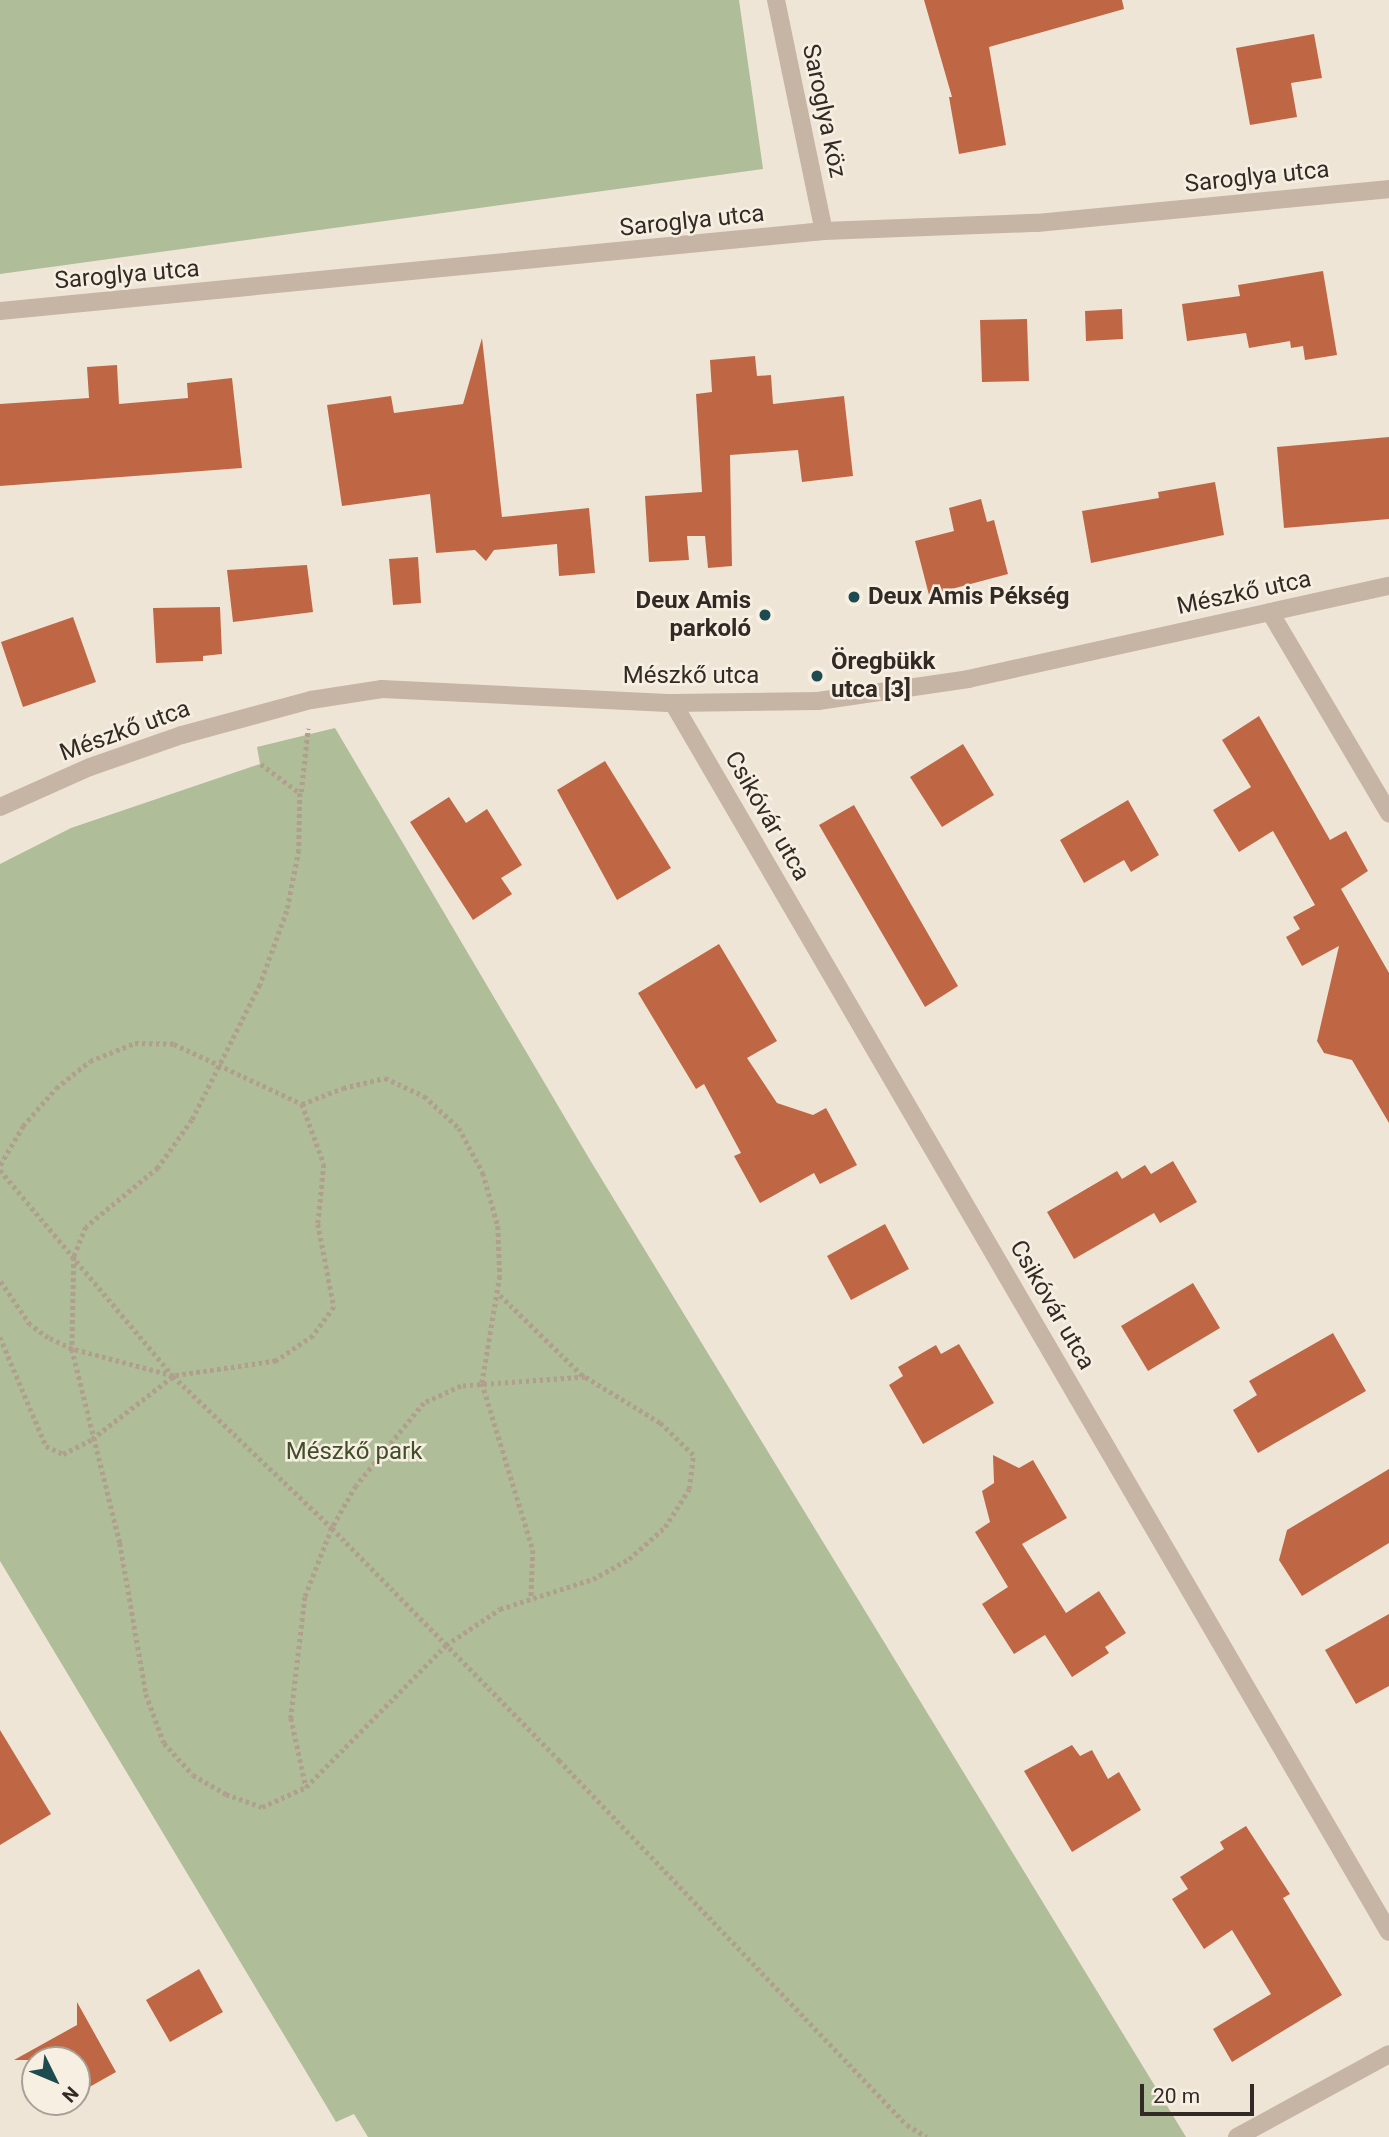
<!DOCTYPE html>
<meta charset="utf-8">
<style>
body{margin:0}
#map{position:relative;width:1389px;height:2137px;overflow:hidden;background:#efe5d7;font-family:Roboto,sans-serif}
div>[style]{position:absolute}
.green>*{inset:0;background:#afbd98}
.building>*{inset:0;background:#bf6744}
.path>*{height:4.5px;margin-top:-2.25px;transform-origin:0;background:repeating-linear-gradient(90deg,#b19f8e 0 3.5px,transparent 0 7px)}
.minor>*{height:18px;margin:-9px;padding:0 9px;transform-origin:9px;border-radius:9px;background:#c6b5a4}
.dots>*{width:19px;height:19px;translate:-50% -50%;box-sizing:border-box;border:4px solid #f7efe2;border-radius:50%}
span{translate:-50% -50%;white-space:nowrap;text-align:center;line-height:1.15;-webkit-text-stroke:5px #f7efe2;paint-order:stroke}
.street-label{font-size:24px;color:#322a25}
.poi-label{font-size:24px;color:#322a25;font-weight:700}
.left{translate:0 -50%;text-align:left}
.right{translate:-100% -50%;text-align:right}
.park-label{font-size:24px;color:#404e2a}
.north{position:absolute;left:21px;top:2046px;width:70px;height:70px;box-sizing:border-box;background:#f7efe2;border:2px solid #a8a096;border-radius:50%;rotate:133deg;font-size:19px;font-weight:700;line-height:28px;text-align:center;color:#322a25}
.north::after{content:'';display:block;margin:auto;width:24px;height:32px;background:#1d4b50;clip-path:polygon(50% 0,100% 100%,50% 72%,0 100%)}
.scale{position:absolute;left:1140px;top:2084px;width:114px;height:32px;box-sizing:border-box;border:4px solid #322a25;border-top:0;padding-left:9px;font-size:21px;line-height:24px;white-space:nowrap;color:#322a25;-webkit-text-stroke:5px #f7efe2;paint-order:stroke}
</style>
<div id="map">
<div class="green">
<i style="clip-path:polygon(0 0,739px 0,763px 169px,0 274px)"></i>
<i style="clip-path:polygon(335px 728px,590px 1160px,1186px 2137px,368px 2137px,354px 2114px,336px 2122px,305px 2070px,0 1561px,0 864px,71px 828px,260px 764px,257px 747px)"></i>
</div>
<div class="building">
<i style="clip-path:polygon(924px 0,1122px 0,1124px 9px,989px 47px,1006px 145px,959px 154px,949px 97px,952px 97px)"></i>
<i style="clip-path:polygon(1314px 34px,1322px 78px,1291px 83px,1297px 117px,1250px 125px,1236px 48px)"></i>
<i style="clip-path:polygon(1323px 271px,1337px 355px,1305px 360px,1303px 346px,1291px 348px,1290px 341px,1249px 348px,1246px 333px,1187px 341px,1182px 304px,1240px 296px,1238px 285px)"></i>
<i style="clip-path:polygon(1122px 309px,1123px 339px,1086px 341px,1085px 311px)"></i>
<i style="clip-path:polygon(1027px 319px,1029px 381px,982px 382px,980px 320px)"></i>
<i style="clip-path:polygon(482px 338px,502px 517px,589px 508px,595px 573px,559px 576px,557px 544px,494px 550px,486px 561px,475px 550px,436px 553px,430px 494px,342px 506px,327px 405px,391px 396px,394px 413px,463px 404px)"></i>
<i style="clip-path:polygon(755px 356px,757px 376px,771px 375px,773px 404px,844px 396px,853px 476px,802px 482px,798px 450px,730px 455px,732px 566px,708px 568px,705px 536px,687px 536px,689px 560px,649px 562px,645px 496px,702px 492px,696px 394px,712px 392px,710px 360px)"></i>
<i style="clip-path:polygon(117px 365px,119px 404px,188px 398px,187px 383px,232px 378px,242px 468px,0 486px,0 404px,89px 398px,87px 367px)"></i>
<i style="clip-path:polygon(1389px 437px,1389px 519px,1284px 528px,1277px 447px)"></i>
<i style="clip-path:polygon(1215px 482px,1224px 535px,1091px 563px,1082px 511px,1159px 498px,1158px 492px)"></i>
<i style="clip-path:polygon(981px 499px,987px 522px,994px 520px,1008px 574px,929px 595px,915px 541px,954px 531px,949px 508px)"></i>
<i style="clip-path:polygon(418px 557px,421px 603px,393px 605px,389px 559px)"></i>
<i style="clip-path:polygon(307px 565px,313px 612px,233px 622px,227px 570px)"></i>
<i style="clip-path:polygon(220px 607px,222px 654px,203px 656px,203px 661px,156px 663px,153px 608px)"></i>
<i style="clip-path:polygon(73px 617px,96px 682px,23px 707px,1px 642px)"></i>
<i style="clip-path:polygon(1259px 716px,1330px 840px,1346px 831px,1368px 871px,1341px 889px,1389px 973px,1389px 1123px,1352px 1060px,1324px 1053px,1317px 1041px,1339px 946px,1302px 966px,1286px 937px,1300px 929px,1293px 917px,1315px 905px,1273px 831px,1239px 852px,1213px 810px,1251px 787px,1222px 740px)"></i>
<i style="clip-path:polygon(963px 744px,994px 795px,942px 827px,910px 777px)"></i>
<i style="clip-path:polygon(605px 761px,671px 868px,617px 900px,557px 790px)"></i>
<i style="clip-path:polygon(449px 797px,466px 823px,487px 809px,522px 865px,501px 878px,512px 894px,473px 920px,410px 822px)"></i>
<i style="clip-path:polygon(1128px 800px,1159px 855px,1131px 872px,1124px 860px,1084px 883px,1060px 840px)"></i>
<i style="clip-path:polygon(854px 805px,958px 986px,925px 1007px,819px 825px)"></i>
<i style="clip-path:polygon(719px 944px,777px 1041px,747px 1058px,777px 1103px,813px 1115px,826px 1108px,857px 1165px,820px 1184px,814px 1173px,760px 1203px,734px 1156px,741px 1153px,704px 1084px,696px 1089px,638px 993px)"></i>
<i style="clip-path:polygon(1173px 1161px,1197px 1202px,1160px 1223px,1154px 1213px,1074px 1259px,1047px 1212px,1117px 1171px,1122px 1179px,1145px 1165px,1151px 1174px)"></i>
<i style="clip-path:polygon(885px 1224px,909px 1269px,851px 1300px,827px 1256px)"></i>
<i style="clip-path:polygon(1193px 1283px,1220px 1328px,1148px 1371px,1121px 1326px)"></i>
<i style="clip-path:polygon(1333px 1333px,1366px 1391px,1258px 1453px,1233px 1410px,1257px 1395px,1249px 1381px)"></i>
<i style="clip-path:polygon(959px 1344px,994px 1403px,923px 1444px,889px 1385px,903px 1376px,898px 1367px,936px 1345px,941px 1354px)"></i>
<i style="clip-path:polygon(993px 1455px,1019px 1468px,1033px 1460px,1067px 1518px,1022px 1544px,1066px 1613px,1099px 1591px,1126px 1633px,1105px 1647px,1109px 1653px,1072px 1677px,1045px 1635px,1014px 1654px,982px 1604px,1008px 1587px,975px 1532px,990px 1522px,982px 1491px,994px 1483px)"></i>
<i style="clip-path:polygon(1389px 1469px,1389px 1543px,1302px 1596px,1279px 1560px,1287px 1530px)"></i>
<i style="clip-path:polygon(1389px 1614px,1389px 1686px,1356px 1704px,1325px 1650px)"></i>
<i style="clip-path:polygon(0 1730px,51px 1814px,0 1845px)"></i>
<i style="clip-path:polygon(1072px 1745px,1080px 1756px,1092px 1750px,1108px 1779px,1119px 1772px,1141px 1810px,1072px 1852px,1024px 1771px)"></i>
<i style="clip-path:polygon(1246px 1826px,1290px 1894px,1283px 1898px,1342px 1995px,1232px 2062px,1213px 2029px,1271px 1994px,1232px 1930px,1204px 1949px,1172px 1899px,1188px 1889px,1180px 1877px,1224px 1849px,1220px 1842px)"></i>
<i style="clip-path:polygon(199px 1969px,223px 2012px,170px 2042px,146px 2000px)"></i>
<i style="clip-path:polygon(77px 2002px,116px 2072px,77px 2094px,77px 2060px,14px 2060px,77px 2025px)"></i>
</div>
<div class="path">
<i style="left:261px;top:764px;width:49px;rotate:36.6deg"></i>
<i style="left:300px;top:793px;width:57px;rotate:91deg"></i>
<i style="left:299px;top:850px;width:62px;rotate:101.1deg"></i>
<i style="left:287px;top:911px;width:79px;rotate:110deg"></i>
<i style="left:260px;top:985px;width:151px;rotate:116.7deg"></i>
<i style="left:192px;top:1120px;width:59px;rotate:125.3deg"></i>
<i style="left:158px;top:1168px;width:93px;rotate:140.7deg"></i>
<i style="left:86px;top:1227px;width:32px;rotate:112deg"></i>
<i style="left:74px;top:1257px;width:92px;rotate:91.2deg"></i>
<i style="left:72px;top:1349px;width:200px;rotate:76.1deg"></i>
<i style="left:120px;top:1543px;width:153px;rotate:80.2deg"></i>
<i style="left:146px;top:1694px;width:52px;rotate:69.8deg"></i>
<i style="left:164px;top:1743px;width:43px;rotate:47.8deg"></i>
<i style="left:193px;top:1775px;width:38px;rotate:30deg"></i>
<i style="left:226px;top:1794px;width:38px;rotate:20deg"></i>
<i style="left:262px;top:1807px;width:48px;rotate:-24.4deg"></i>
<i style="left:306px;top:1787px;width:199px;rotate:-45.4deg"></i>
<i style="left:446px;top:1645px;width:65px;rotate:-33.7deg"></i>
<i style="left:500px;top:1609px;width:98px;rotate:-17.9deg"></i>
<i style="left:593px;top:1579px;width:41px;rotate:-29.1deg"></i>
<i style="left:629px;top:1559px;width:48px;rotate:-41.6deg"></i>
<i style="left:665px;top:1527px;width:45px;rotate:-57.7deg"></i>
<i style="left:689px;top:1489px;width:34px;rotate:-83deg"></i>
<i style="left:693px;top:1455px;width:46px;rotate:-135.9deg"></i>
<i style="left:660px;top:1423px;width:88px;rotate:-148.5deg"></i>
<i style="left:585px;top:1377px;width:124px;rotate:175.8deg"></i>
<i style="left:461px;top:1386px;width:41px;rotate:155.3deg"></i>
<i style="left:424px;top:1403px;width:107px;rotate:129.3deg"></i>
<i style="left:356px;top:1486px;width:48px;rotate:119.7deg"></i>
<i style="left:332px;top:1528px;width:74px;rotate:111.4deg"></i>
<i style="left:305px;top:1597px;width:122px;rotate:96.6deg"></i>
<i style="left:291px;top:1718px;width:71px;rotate:77.7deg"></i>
<i style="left:301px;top:792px;width:64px;rotate:-83.8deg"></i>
<i style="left:302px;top:1104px;width:44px;rotate:-21.3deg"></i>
<i style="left:343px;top:1088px;width:43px;rotate:-13.4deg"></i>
<i style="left:385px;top:1078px;width:43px;rotate:24.8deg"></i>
<i style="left:424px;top:1096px;width:47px;rotate:42.4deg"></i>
<i style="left:459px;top:1128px;width:51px;rotate:61.9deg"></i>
<i style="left:483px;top:1173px;width:55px;rotate:74.2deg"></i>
<i style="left:498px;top:1226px;width:50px;rotate:87.7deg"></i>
<i style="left:500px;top:1276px;width:109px;rotate:99.5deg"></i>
<i style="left:482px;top:1383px;width:175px;rotate:73deg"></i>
<i style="left:533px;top:1550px;width:49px;rotate:92.3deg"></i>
<i style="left:0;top:1165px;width:45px;rotate:-59.5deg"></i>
<i style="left:23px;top:1126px;width:50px;rotate:-49deg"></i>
<i style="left:56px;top:1088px;width:43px;rotate:-38.5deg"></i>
<i style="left:90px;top:1061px;width:48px;rotate:-21.8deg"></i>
<i style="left:135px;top:1043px;width:39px;rotate:1deg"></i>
<i style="left:174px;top:1044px;width:141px;rotate:25.1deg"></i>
<i style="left:302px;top:1104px;width:64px;rotate:69.9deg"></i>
<i style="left:324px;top:1164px;width:60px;rotate:95.7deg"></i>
<i style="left:318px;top:1224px;width:85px;rotate:79.1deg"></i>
<i style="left:334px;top:1307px;width:36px;rotate:126deg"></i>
<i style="left:313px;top:1336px;width:45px;rotate:146deg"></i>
<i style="left:276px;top:1361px;width:104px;rotate:171.7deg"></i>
<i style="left:173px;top:1376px;width:105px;rotate:-165deg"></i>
<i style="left:72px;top:1349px;width:26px;rotate:-155deg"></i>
<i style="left:48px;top:1338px;width:22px;rotate:-144deg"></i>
<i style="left:30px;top:1325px;width:53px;rotate:-124.3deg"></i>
<i style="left:0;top:1170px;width:269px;rotate:50deg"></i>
<i style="left:173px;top:1376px;width:220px;rotate:43.7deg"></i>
<i style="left:332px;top:1528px;width:325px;rotate:45.6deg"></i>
<i style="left:559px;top:1760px;width:504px;rotate:46.37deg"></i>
<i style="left:907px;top:2125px;width:23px;rotate:31deg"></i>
<i style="left:500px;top:1295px;width:117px;rotate:44.3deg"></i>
<i style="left:0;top:1337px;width:118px;rotate:67.1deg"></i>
<i style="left:46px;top:1446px;width:19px;rotate:25deg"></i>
<i style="left:63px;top:1454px;width:33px;rotate:-27deg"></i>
<i style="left:92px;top:1439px;width:101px;rotate:-37.8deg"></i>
</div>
<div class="minor">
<i style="left:776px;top:0;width:236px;rotate:78.3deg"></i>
<i style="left:0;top:311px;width:828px;rotate:-5.55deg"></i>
<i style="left:824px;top:231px;width:213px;rotate:-2.2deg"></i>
<i style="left:1037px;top:223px;width:354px;rotate:-5.5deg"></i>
<i style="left:1270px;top:612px;width:234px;rotate:59.4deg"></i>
<i style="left:673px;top:703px;width:1422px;rotate:59.78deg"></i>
<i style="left:0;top:807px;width:98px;rotate:-24deg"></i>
<i style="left:90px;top:767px;width:97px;rotate:-19.2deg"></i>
<i style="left:182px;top:735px;width:134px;rotate:-15.2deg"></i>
<i style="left:311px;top:700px;width:72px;rotate:-8.8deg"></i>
<i style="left:382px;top:689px;width:291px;rotate:2.8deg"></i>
<i style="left:673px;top:703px;width:145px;rotate:-0.8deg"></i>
<i style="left:818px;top:701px;width:152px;rotate:-8.3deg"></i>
<i style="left:968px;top:679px;width:431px;rotate:-12.5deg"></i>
<i style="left:1237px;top:2137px;width:173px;rotate:-28.6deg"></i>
</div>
<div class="dots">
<i style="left:854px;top:597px;background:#1d4b50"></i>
<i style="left:765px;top:615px;background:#1d4b50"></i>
<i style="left:817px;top:676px;background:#1d4b50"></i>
</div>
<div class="street-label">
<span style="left:824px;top:111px;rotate:78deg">Saroglya köz</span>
<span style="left:1257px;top:177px;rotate:-6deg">Saroglya utca</span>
<span style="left:692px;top:221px;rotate:-6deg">Saroglya utca</span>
<span style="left:127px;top:275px;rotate:-5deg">Saroglya utca</span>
<span style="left:1244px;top:593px;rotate:-12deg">Mészkő utca</span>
<span style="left:691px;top:676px">Mészkő utca</span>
<span style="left:125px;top:731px;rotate:-20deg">Mészkő utca</span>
<span style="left:767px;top:816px;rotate:60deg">Csikóvár utca</span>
<span style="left:1052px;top:1305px;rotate:60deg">Csikóvár utca</span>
</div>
<div class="poi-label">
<span class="left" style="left:868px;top:597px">Deux Amis Pékség</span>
<span class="right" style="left:751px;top:615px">Deux Amis<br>parkoló</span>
<span class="left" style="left:831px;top:676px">Öregbükk<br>utca [3]</span>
</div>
<div class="park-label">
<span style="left:354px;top:1452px">Mészkő park</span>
</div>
<div class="north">N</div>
<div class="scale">20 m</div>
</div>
